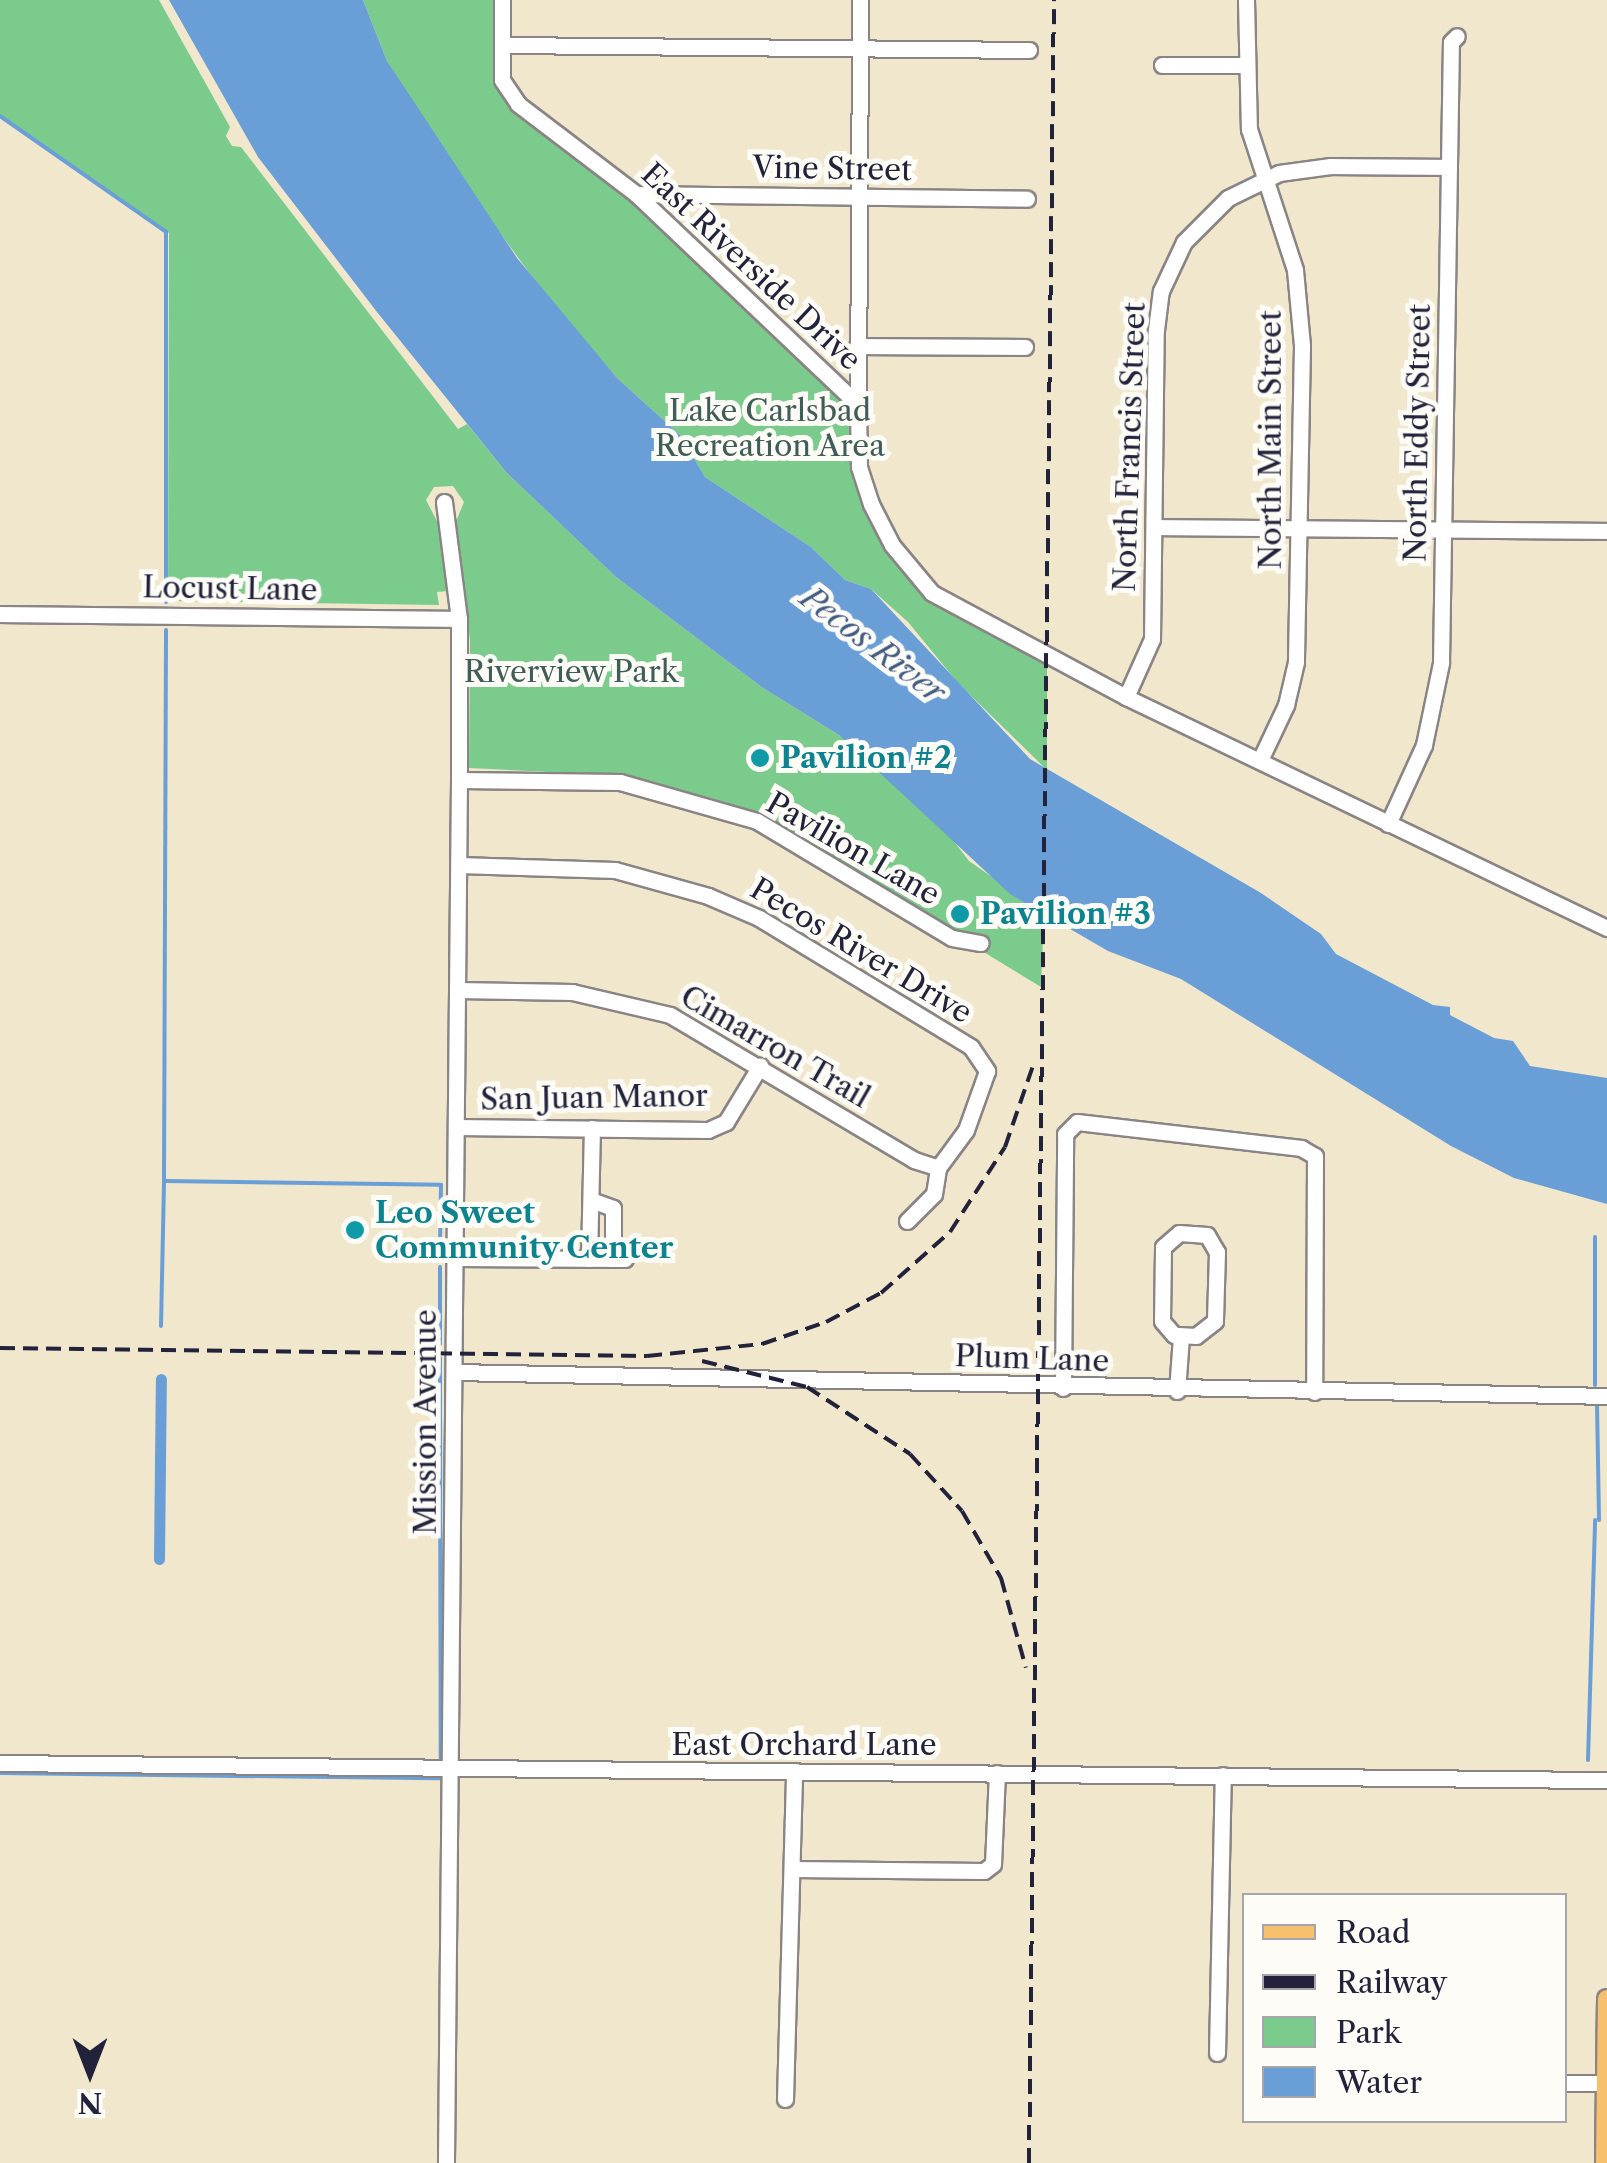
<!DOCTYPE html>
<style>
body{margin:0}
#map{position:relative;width:1607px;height:2163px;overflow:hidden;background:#f1e7cd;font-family:"Libre Caslon Text",serif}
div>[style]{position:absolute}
.green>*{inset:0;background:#7acb8c}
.water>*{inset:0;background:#6a9ed6}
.stream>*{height:4px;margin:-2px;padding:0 2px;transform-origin:2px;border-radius:2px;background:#6a9ed6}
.canal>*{height:11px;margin:-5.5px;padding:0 5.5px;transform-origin:5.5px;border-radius:5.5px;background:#6a9ed6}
.roads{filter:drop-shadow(2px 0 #8a8484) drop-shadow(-2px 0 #8a8484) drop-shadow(0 2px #8a8484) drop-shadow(0 -2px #8a8484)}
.minor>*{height:15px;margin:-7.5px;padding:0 7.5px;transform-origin:7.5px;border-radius:7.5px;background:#fff}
.major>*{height:18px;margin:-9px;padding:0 9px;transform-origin:9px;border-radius:9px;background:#f7c06c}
.rail>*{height:4px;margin-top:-2px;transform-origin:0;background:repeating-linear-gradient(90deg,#22223b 0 15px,transparent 0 23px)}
.dots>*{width:28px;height:28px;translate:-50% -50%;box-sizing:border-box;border:5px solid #fdfcf7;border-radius:50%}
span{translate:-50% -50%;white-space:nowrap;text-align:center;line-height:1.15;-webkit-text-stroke:10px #fdfcf7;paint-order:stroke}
.street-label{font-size:30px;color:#22223b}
.park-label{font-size:30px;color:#415d57}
.culture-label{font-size:30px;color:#0d838f;font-weight:700}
.left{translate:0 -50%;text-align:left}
.water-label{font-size:32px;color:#425a81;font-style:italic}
.legend{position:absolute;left:1242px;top:1893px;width:325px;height:230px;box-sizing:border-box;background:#fdfcf7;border:2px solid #a5a5ac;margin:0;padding:12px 18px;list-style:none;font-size:30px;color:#22223b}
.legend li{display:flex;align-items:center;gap:20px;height:50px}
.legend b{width:50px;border:2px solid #a5a5ac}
.north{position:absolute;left:40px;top:2023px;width:100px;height:100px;-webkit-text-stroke:8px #fdfcf7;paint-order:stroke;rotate:180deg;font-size:28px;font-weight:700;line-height:40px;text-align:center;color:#22223b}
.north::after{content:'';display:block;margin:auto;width:35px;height:45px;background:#22223b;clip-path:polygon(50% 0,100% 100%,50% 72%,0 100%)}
</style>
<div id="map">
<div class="green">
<i style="clip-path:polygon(0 0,159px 0,230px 127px,226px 136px,232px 146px,241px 147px,458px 429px,467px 424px,506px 472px,616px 577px,763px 688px,839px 735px,939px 822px,969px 861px,1044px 913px,1041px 987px,760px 815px,607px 775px,469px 768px,470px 640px,455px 524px,464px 502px,453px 486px,434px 487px,426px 500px,441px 529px,449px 591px,437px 592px,439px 605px,168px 601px,169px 232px,0 114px)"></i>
<i style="clip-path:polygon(363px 0,502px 0,505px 87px,636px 194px,858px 405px,863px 482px,921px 582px,1047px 657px,1047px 770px,958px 683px,908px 622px,871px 589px,845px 580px,811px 547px,705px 477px,680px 435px,617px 378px,555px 308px,457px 174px,387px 61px)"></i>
</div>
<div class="water">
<i style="clip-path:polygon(169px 0,363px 0,387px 61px,517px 258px,617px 378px,680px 435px,705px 477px,811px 547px,845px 580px,871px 589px,1030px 759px,1261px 893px,1321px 934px,1336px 954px,1433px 1005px,1450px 1007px,1450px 1015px,1494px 1038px,1513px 1041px,1530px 1066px,1607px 1078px,1607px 1204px,1514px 1178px,1451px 1146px,1181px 979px,1108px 951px,1010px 894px,839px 735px,763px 688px,616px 577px,506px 472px,377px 312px,258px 157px)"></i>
</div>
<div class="stream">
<i style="left:0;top:116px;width:203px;rotate:34.9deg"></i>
<i style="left:166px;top:232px;width:370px;rotate:90deg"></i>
<i style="left:164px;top:1181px;width:551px;rotate:-89.79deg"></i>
<i style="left:161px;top:1326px;width:145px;rotate:-88.8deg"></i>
<i style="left:164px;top:1181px;width:277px;rotate:0.8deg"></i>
<i style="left:441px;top:1185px;width:64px;rotate:90.9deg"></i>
<i style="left:440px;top:1344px;width:77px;rotate:-90deg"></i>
<i style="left:440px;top:1358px;width:400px;rotate:89.9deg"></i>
<i style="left:1595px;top:1385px;width:148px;rotate:-90deg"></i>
<i style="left:1597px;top:1404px;width:116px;rotate:89deg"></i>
<i style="left:1588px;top:1760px;width:240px;rotate:-88.3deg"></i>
<i style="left:0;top:1773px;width:439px;rotate:0.7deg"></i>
</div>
<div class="canal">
<i style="left:159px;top:1559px;width:180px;rotate:-89.4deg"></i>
</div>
<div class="roads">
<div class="minor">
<i style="left:502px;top:0;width:80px;rotate:90deg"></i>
<i style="left:502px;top:80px;width:29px;rotate:56deg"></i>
<i style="left:518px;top:104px;width:148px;rotate:37.3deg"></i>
<i style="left:636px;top:194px;width:306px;rotate:43.5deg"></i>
<i style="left:858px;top:405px;width:62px;rotate:89.1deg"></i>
<i style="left:859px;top:467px;width:39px;rotate:72deg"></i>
<i style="left:871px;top:504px;width:46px;rotate:62.9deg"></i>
<i style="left:892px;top:545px;width:62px;rotate:50.2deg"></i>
<i style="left:932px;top:593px;width:220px;rotate:28.2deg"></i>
<i style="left:1126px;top:697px;width:534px;rotate:25.65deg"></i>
<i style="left:1246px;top:0;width:129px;rotate:88.7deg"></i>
<i style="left:1249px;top:129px;width:148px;rotate:71.9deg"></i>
<i style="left:1295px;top:270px;width:76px;rotate:84.7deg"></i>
<i style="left:1302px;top:346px;width:316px;rotate:91.1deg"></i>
<i style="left:1296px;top:662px;width:44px;rotate:103.1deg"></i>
<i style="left:1286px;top:705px;width:61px;rotate:115.3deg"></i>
<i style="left:502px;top:45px;width:527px;rotate:0.54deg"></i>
<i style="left:1162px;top:65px;width:84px"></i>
<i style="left:636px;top:194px;width:391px;rotate:0.7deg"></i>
<i style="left:857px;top:346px;width:168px;rotate:0.3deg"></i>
<i style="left:858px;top:405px;width:405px;rotate:-89.7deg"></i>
<i style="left:444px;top:502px;width:118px;rotate:82.7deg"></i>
<i style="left:459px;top:619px;width:161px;rotate:90deg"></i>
<i style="left:459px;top:780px;width:1383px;rotate:90.54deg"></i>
<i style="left:1154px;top:527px;width:453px;rotate:0.5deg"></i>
<i style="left:0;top:614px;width:459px;rotate:0.6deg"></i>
<i style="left:1126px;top:697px;width:64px;rotate:-65.9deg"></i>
<i style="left:1152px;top:639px;width:309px;rotate:-89.3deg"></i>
<i style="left:1156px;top:330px;width:39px;rotate:-83deg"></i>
<i style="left:1161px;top:291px;width:54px;rotate:-64.9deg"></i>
<i style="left:1184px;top:242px;width:62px;rotate:-45deg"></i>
<i style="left:1228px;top:198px;width:57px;rotate:-26.1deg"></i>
<i style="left:1279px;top:173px;width:52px;rotate:-7.7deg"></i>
<i style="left:1331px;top:166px;width:118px;rotate:0.5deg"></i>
<i style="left:459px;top:780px;width:161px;rotate:0.7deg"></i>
<i style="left:620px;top:782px;width:142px;rotate:15.9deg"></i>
<i style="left:757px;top:821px;width:227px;rotate:31deg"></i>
<i style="left:952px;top:938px;width:29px;rotate:10deg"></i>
<i style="left:1388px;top:824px;width:87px;rotate:-65.5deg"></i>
<i style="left:1424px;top:745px;width:84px;rotate:-78.3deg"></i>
<i style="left:1441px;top:663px;width:621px;rotate:-89.08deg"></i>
<i style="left:1451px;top:42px;width:8px;rotate:-45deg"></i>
<i style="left:459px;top:865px;width:156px;rotate:1.8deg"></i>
<i style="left:615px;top:870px;width:97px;rotate:15.6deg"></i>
<i style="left:708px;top:896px;width:56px;rotate:23.3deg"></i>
<i style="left:759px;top:918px;width:248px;rotate:31.3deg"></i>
<i style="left:971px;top:1047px;width:29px;rotate:56deg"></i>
<i style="left:987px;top:1071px;width:63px;rotate:109.6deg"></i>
<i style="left:966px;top:1130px;width:47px;rotate:126.4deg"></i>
<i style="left:457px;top:990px;width:115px;rotate:1deg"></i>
<i style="left:572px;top:992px;width:101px;rotate:13.2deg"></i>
<i style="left:670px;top:1015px;width:284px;rotate:30.7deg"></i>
<i style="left:914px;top:1160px;width:25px;rotate:18deg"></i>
<i style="left:456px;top:1127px;width:252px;rotate:0.7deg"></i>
<i style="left:708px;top:1130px;width:20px;rotate:-24deg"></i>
<i style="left:726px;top:1122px;width:66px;rotate:-58.7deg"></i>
<i style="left:591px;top:1200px;width:23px;rotate:20deg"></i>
<i style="left:613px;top:1208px;width:51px;rotate:90deg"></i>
<i style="left:907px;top:1221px;width:38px;rotate:-45deg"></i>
<i style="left:934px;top:1194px;width:26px;rotate:-81deg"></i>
<i style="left:1179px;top:1233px;width:28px;rotate:4deg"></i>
<i style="left:1207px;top:1235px;width:20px;rotate:60deg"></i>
<i style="left:1217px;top:1252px;width:69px;rotate:91.7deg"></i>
<i style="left:1215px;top:1321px;width:24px;rotate:142deg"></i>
<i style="left:1196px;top:1336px;width:22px;rotate:-177deg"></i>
<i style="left:1174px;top:1335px;width:18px;rotate:-131deg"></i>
<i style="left:1162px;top:1321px;width:74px;rotate:-89.2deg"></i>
<i style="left:1163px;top:1247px;width:21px;rotate:-41deg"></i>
<i style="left:455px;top:1258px;width:170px;rotate:0.3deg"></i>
<i style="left:589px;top:1259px;width:131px;rotate:-88.7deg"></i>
<i style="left:454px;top:1372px;width:1153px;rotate:1.19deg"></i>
<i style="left:1063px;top:1388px;width:254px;rotate:-89.5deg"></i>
<i style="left:1065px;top:1134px;width:17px;rotate:-45deg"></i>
<i style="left:1077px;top:1122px;width:226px;rotate:6.6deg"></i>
<i style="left:1301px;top:1148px;width:16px;rotate:30deg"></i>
<i style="left:1315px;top:1156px;width:236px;rotate:90.2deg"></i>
<i style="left:1177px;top:1391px;width:54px;rotate:-85.8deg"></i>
<i style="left:0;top:1763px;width:1607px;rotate:0.61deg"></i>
<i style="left:792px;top:1869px;width:192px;rotate:0.6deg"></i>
<i style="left:984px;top:1871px;width:11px;rotate:-38deg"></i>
<i style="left:993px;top:1864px;width:91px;rotate:-87.5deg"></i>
<i style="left:1217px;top:2053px;width:278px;rotate:-88.8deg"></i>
<i style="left:1564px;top:2083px;width:42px"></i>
<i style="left:785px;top:2099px;width:326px;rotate:-88.4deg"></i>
</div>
<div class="major">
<i style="left:1605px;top:2163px;width:164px;rotate:-89.3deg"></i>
</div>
</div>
<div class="rail">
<i style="left:0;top:1348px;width:647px;rotate:0.71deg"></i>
<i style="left:647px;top:1356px;width:116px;rotate:-6deg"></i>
<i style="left:762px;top:1344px;width:68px;rotate:-19deg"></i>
<i style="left:826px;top:1322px;width:62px;rotate:-27.8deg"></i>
<i style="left:881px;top:1293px;width:92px;rotate:-41.5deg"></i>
<i style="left:950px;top:1232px;width:101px;rotate:-57.1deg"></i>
<i style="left:1005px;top:1147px;width:89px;rotate:-71deg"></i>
<i style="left:702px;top:1361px;width:108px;rotate:13.9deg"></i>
<i style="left:807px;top:1387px;width:123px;rotate:33deg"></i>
<i style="left:910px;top:1454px;width:77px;rotate:47.6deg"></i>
<i style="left:962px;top:1511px;width:78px;rotate:59.8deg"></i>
<i style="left:1001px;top:1578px;width:93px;rotate:74.5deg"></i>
<i style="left:1029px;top:2163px;width:2163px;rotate:-89.34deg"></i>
</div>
<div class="dots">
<i style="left:760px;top:758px;background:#0f9aa8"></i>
<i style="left:960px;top:914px;background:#0f9aa8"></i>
<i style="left:355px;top:1230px;background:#0f9aa8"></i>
</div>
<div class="street-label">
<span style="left:832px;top:169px;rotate:1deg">Vine Street</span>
<span style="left:751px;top:267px;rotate:43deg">East Riverside Drive</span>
<span style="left:1418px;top:433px;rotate:-89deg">North Eddy Street</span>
<span style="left:1271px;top:440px;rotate:-90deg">North Main Street</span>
<span style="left:1130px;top:447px;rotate:-88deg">North Francis Street</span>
<span style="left:230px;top:589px;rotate:1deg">Locust Lane</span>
<span style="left:853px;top:849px;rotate:30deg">Pavilion Lane</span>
<span style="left:861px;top:951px;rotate:31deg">Pecos River Drive</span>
<span style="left:775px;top:1047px;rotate:30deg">Cimarron Trail</span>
<span style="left:594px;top:1098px;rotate:-1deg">San Juan Manor</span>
<span style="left:1032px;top:1359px;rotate:2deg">Plum Lane</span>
<span style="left:426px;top:1422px;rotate:-90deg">Mission Avenue</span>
<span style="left:804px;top:1745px">East Orchard Lane</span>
</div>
<div class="park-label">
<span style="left:770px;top:428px">Lake Carlsbad<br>Recreation Area</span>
<span style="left:571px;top:672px">Riverview Park</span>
</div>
<div class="culture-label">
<span class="left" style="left:780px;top:758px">Pavilion #2</span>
<span class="left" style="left:980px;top:914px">Pavilion #3</span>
<span class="left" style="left:375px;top:1230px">Leo Sweet<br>Community Center</span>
</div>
<div class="water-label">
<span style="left:873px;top:645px;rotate:37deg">Pecos River</span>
</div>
<ul class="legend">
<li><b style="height:12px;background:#f7c06c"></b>Road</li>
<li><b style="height:12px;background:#22223b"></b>Railway</li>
<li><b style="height:28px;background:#7acb8c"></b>Park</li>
<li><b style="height:28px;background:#6a9ed6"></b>Water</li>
</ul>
<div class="north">N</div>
</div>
